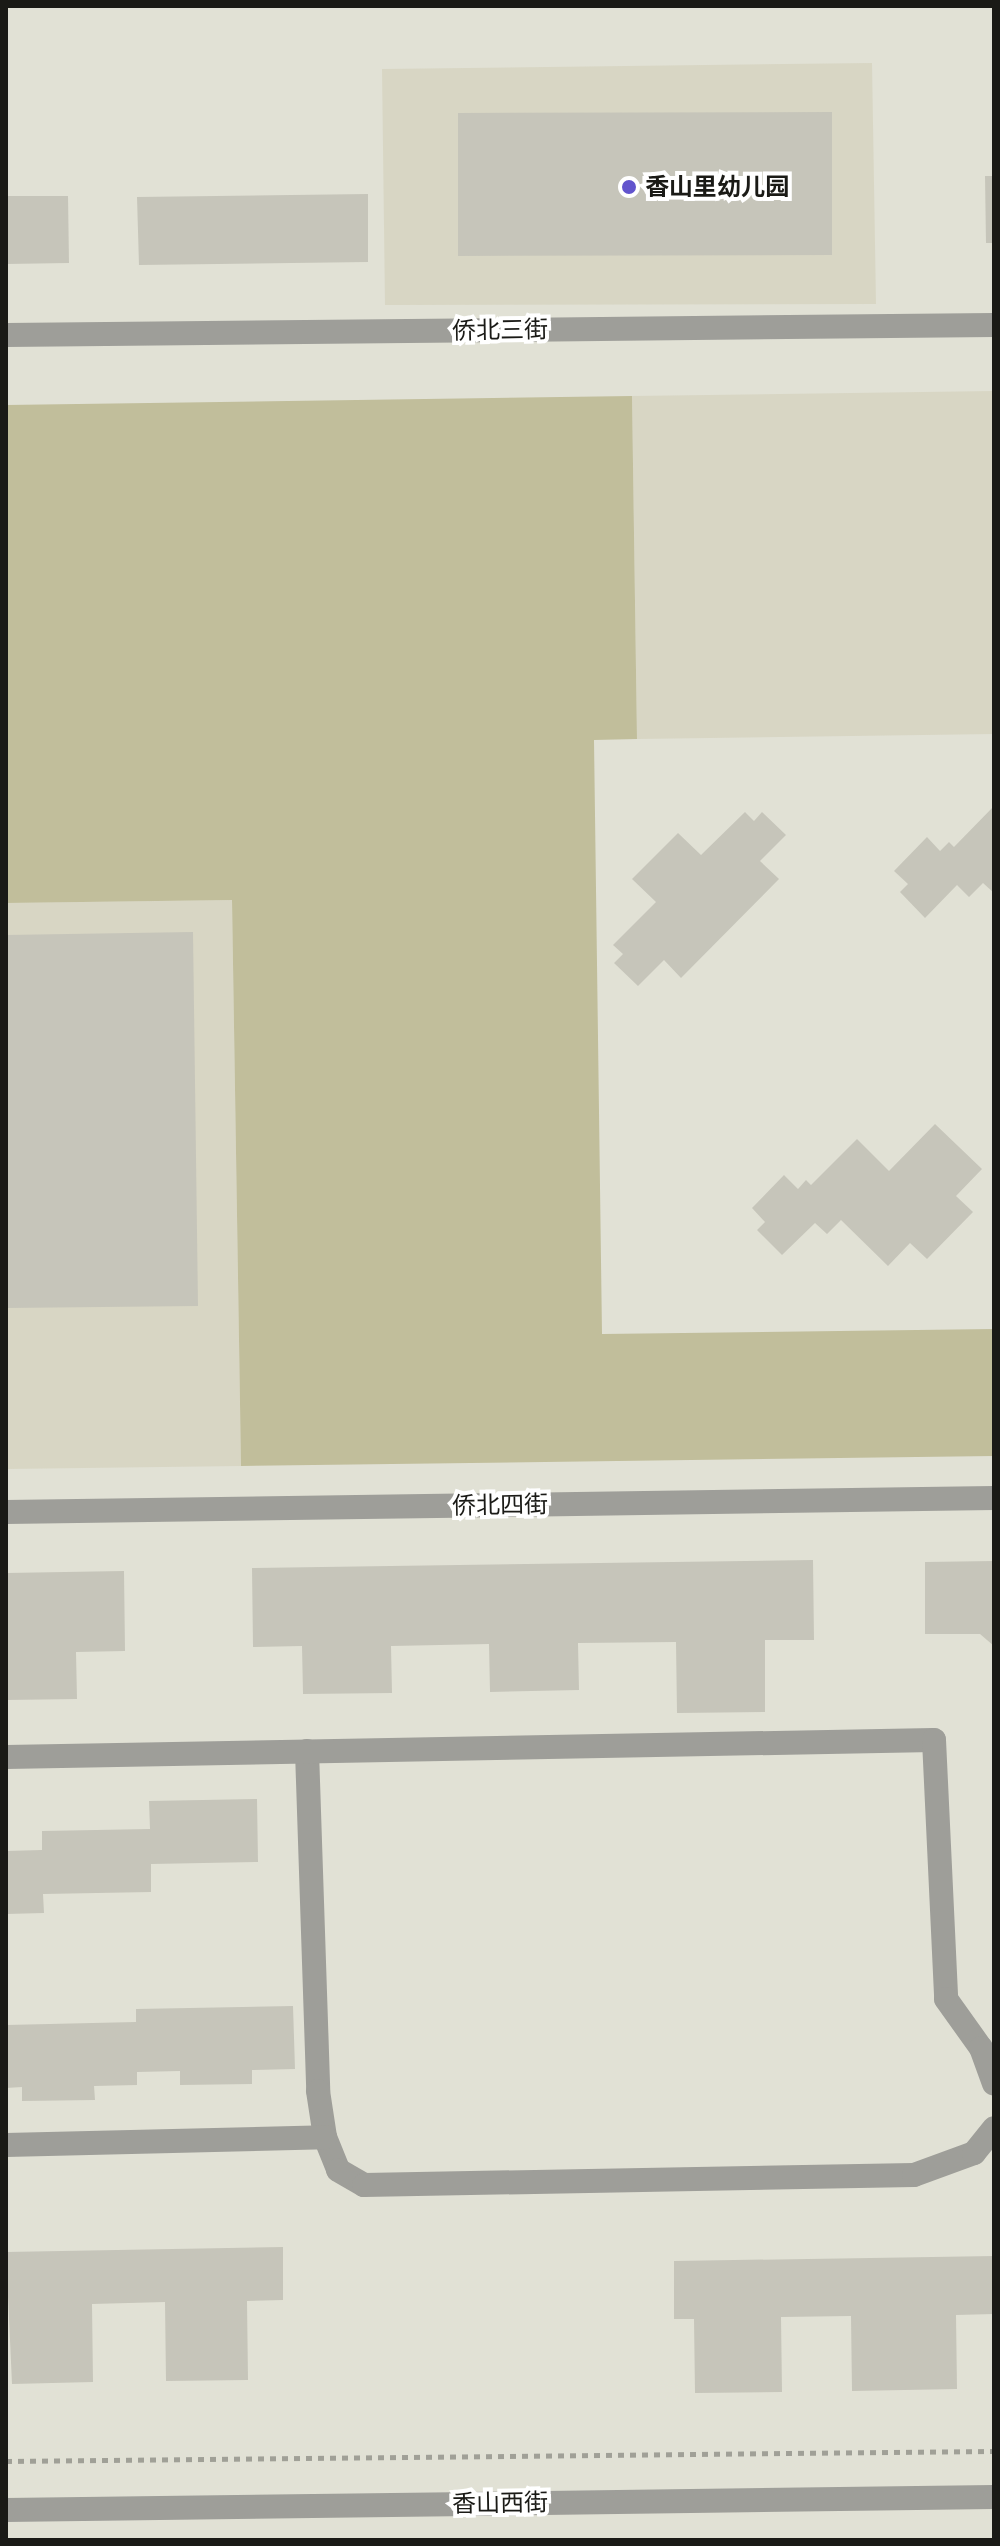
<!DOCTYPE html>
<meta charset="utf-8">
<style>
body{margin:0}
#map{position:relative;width:1000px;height:2546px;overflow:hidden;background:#e1e1d5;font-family:Merriweather,"Noto Sans SC",serif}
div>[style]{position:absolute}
.built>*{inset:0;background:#d8d6c4}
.green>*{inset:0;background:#c1be9b}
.building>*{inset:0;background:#c6c5ba}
.path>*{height:5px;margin-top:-2.5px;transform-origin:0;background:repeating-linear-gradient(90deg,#a0a097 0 6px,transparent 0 12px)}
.minor>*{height:24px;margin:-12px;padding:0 12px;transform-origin:12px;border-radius:12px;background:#9e9e99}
.dots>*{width:22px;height:22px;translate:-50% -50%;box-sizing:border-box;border:4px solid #fff;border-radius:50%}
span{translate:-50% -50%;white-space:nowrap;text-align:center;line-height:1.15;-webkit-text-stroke:8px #fff;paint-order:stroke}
.poi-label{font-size:24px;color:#1a1a16;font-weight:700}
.left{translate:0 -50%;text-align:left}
.street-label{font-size:24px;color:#1a1a16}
.frame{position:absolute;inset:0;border:8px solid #1a1a16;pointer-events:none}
</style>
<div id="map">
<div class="built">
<i style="clip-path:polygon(872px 63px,876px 304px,385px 305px,382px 69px)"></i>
<i style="clip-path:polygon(994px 391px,994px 734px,637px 739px,632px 396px)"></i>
<i style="clip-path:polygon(232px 900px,241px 1466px,6px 1469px,6px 903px)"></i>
</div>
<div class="green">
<i style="clip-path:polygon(632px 396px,637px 739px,594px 740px,602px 1334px,994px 1329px,994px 1456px,241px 1466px,232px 900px,6px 903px,6px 405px)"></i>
</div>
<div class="building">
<i style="clip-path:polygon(832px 112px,832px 255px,458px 256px,458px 113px)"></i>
<i style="clip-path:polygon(985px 176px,994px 176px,994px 243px,986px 243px)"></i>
<i style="clip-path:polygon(368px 194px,368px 262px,139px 265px,137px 197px)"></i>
<i style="clip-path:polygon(6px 196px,68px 196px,69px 263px,6px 264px)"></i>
<i style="clip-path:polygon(994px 806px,994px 893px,983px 883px,969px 897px,957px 885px,925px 918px,900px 892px,908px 884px,894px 871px,927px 837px,940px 851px,949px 842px,954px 847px)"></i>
<i style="clip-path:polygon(745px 812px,754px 821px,762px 812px,786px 835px,760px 861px,779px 879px,681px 978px,664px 960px,638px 986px,614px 963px,623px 954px,613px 945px,656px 902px,632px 879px,678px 833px,701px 855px)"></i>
<i style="clip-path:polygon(193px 932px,198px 1306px,6px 1308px,6px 935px)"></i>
<i style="clip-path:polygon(935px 1124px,982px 1169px,956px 1196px,973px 1212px,927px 1259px,910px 1243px,888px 1266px,841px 1220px,827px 1234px,815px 1223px,782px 1255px,757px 1230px,765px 1222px,752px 1208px,784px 1175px,798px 1189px,806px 1180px,811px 1185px,857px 1139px,889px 1171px)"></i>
<i style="clip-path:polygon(813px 1560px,814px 1640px,765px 1640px,765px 1712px,677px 1713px,676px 1642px,578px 1643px,579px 1690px,490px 1692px,489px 1644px,391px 1646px,392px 1693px,303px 1694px,302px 1646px,253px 1647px,252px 1568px)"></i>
<i style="clip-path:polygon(994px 1561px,994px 1646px,980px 1634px,925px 1634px,925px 1562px)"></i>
<i style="clip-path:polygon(124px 1571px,125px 1651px,76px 1652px,77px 1699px,6px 1700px,6px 1573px)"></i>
<i style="clip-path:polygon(257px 1799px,258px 1862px,151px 1864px,151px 1892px,43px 1894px,44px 1913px,6px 1914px,6px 1851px,42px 1850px,42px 1831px,150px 1829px,149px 1801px)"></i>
<i style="clip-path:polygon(293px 2006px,295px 2069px,252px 2070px,252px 2084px,180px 2085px,180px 2071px,137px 2072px,137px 2085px,94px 2086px,95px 2100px,22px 2101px,22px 2087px,6px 2088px,6px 2025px,136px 2022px,136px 2009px)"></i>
<i style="clip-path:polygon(283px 2247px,283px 2300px,247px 2301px,248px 2380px,166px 2381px,165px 2302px,92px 2304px,93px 2382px,12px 2384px,6px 2252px)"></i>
<i style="clip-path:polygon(994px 2256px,994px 2314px,956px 2315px,957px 2389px,852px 2391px,851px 2316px,781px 2317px,782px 2392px,695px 2393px,694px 2319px,674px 2319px,674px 2261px)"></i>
</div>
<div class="path">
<i style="left:6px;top:2461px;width:988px;rotate:-0.58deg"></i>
</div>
<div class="minor">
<i style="left:6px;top:335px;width:988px;rotate:-0.58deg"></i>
<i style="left:6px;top:1512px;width:988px;rotate:-0.81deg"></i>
<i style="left:307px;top:1751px;width:340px;rotate:88.1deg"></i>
<i style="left:318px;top:2091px;width:47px;rotate:81.3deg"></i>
<i style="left:325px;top:2137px;width:35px;rotate:68deg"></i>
<i style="left:338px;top:2170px;width:30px;rotate:30deg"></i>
<i style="left:364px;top:2185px;width:550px;rotate:-1.04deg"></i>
<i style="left:914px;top:2175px;width:64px;rotate:-20.1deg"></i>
<i style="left:974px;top:2153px;width:32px;rotate:-51deg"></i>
<i style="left:6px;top:1757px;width:928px;rotate:-1.05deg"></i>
<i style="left:934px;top:1740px;width:259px;rotate:87.3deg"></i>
<i style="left:946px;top:1999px;width:60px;rotate:54.5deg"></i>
<i style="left:981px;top:2048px;width:38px;rotate:70deg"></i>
<i style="left:6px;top:2145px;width:319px;rotate:-1.4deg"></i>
<i style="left:6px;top:2510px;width:988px;rotate:-0.75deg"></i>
</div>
<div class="dots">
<i style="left:629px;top:187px;background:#6254cd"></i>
</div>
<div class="poi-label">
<span class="left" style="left:645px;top:187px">香山里幼儿园</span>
</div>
<div class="street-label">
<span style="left:500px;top:330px;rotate:-1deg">侨北三街</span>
<span style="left:500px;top:1505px;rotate:-1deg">侨北四街</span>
<span style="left:500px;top:2503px;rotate:-1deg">香山西街</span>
</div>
<div class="frame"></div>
</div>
